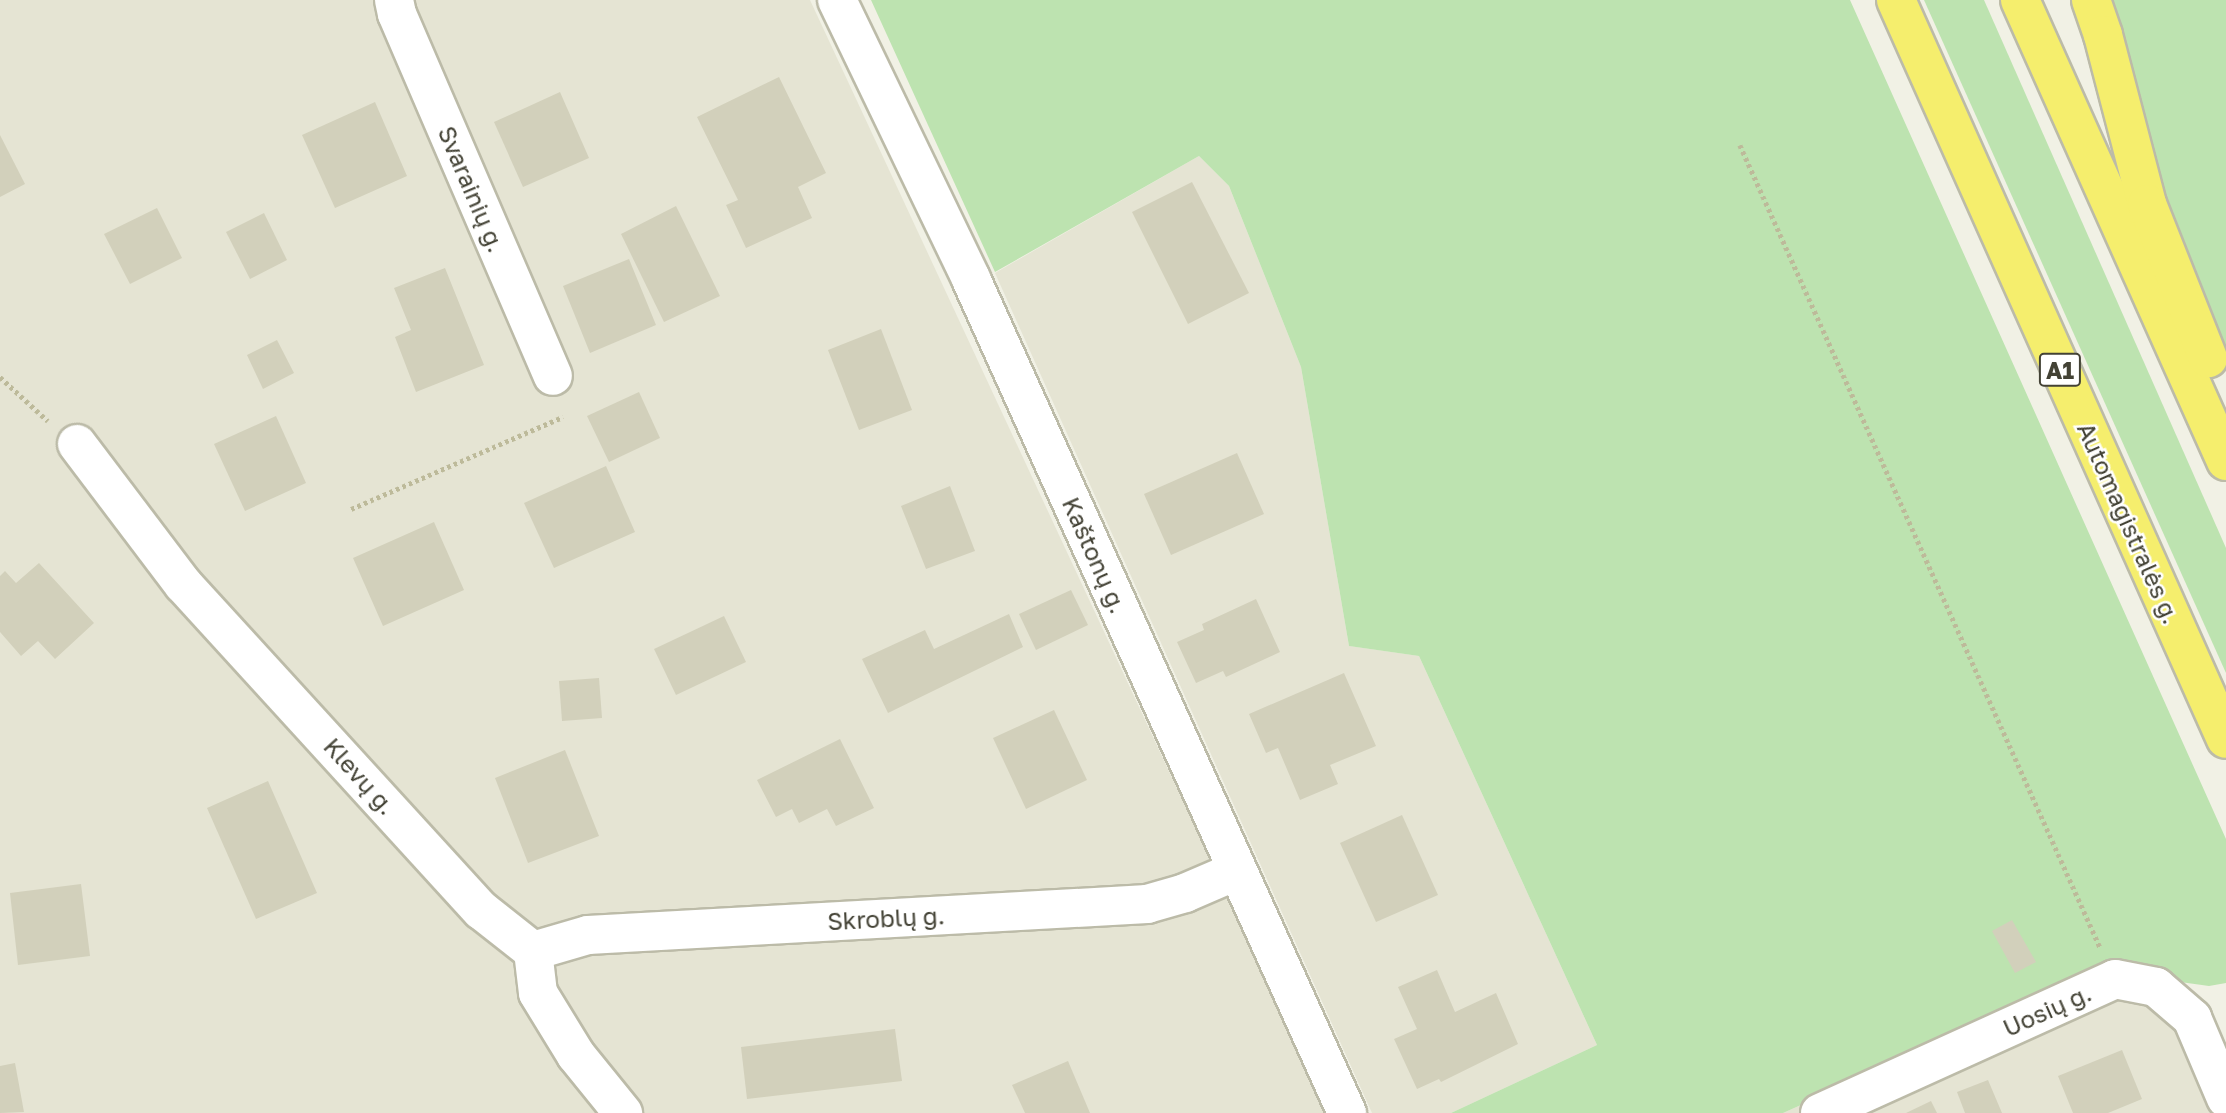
<!DOCTYPE html>
<meta charset="utf-8">
<style>
body{margin:0}
#map{position:relative;width:2226px;height:1113px;overflow:hidden;background:#f1f1e5;font-family:"Golos Text",sans-serif}
div>[style]{position:absolute}
.residential>*{inset:0;background:#e5e4d3}
.green>*{inset:0;background:#bde3b0}
.building>*{inset:0;background:#d2d0bb}
.path>*{height:4.5px;margin-top:-2.25px;transform-origin:0;background:repeating-linear-gradient(90deg,#bdba9a 0 3.5px,transparent 0 7px)}
.roads{filter:drop-shadow(2px 0 #bcbba8) drop-shadow(-2px 0 #bcbba8) drop-shadow(0 2px #bcbba8) drop-shadow(0 -2px #bcbba8)}
.street>*{height:38px;margin:-19px;padding:0 19px;transform-origin:19px;border-radius:19px;background:#fff}
.highway>*{height:38px;margin:-19px;padding:0 19px;transform-origin:19px;border-radius:19px;background:#f5ee6d}
span{translate:-50% -50%;white-space:nowrap;text-align:center;line-height:1.15;-webkit-text-stroke:5px #fff;paint-order:stroke}
.shield-label span{padding:2px 5px;background:#fff;border:2px solid;border-radius:5px;-webkit-text-stroke-width:0}
.shield-label{font-size:23px;color:#434235;font-weight:700}
.street-label{font-size:24px;color:#434235}
</style>
<div id="map">
<div class="residential">
<i style="clip-path:polygon(0 0,810px 0,1328px 1113px,0 1113px)"></i>
<i style="clip-path:polygon(1199px 156px,1229px 186px,1301px 367px,1349px 646px,1419px 656px,1597px 1045px,1451px 1113px,1372px 1113px,995px 273px)"></i>
<i style="clip-path:polygon(2101px 971px,2177px 982px,2226px 1113px,1783px 1113px)"></i>
</div>
<div class="green">
<i style="clip-path:polygon(871px 0,1850px 0,2226px 839px,2226px 983px,2209px 986px,2101px 971px,1783px 1113px,1451px 1113px,1597px 1045px,1419px 656px,1349px 646px,1301px 367px,1229px 186px,1199px 156px,995px 272px)"></i>
<i style="clip-path:polygon(1924px 0,1984px 0,2226px 548px,2226px 673px)"></i>
<i style="clip-path:polygon(2109px 0,2226px 0,2226px 355px,2165px 197px,2130px 58px)"></i>
</div>
<div class="building">
<i style="clip-path:polygon(779px 77px,826px 173px,798px 187px,812px 218px,746px 248px,726px 205px,738px 200px,697px 117px)"></i>
<i style="clip-path:polygon(560px 92px,589px 158px,523px 187px,494px 122px)"></i>
<i style="clip-path:polygon(375px 102px,407px 176px,335px 208px,302px 135px)"></i>
<i style="clip-path:polygon(0 135px,25px 184px,0 197px)"></i>
<i style="clip-path:polygon(1192px 182px,1249px 293px,1188px 324px,1132px 212px)"></i>
<i style="clip-path:polygon(676px 206px,720px 296px,664px 322px,621px 234px)"></i>
<i style="clip-path:polygon(157px 208px,182px 258px,130px 284px,104px 234px)"></i>
<i style="clip-path:polygon(264px 213px,287px 260px,250px 279px,226px 232px)"></i>
<i style="clip-path:polygon(629px 259px,656px 325px,590px 353px,563px 286px)"></i>
<i style="clip-path:polygon(445px 268px,484px 365px,416px 392px,395px 337px,411px 330px,394px 288px)"></i>
<i style="clip-path:polygon(881px 329px,912px 410px,859px 430px,828px 350px)"></i>
<i style="clip-path:polygon(277px 340px,294px 373px,263px 389px,247px 355px)"></i>
<i style="clip-path:polygon(639px 392px,660px 438px,609px 462px,587px 416px)"></i>
<i style="clip-path:polygon(276px 416px,306px 483px,245px 511px,214px 444px)"></i>
<i style="clip-path:polygon(1237px 453px,1264px 514px,1171px 555px,1144px 494px)"></i>
<i style="clip-path:polygon(606px 466px,635px 532px,554px 568px,524px 503px)"></i>
<i style="clip-path:polygon(950px 486px,975px 551px,926px 569px,901px 506px)"></i>
<i style="clip-path:polygon(434px 522px,464px 590px,383px 626px,353px 558px)"></i>
<i style="clip-path:polygon(39px 563px,94px 623px,55px 659px,38px 641px,21px 656px,0 632px,0 576px,5px 571px,16px 583px)"></i>
<i style="clip-path:polygon(1071px 590px,1088px 625px,1036px 650px,1019px 614px)"></i>
<i style="clip-path:polygon(1256px 599px,1280px 652px,1226px 677px,1223px 671px,1196px 683px,1177px 642px,1204px 630px,1202px 624px)"></i>
<i style="clip-path:polygon(1009px 614px,1023px 647px,888px 713px,862px 659px,925px 630px,934px 649px)"></i>
<i style="clip-path:polygon(724px 616px,746px 662px,676px 695px,654px 649px)"></i>
<i style="clip-path:polygon(1344px 673px,1376px 746px,1330px 765px,1338px 784px,1300px 800px,1278px 748px,1266px 753px,1249px 714px)"></i>
<i style="clip-path:polygon(599px 678px,602px 718px,562px 721px,559px 681px)"></i>
<i style="clip-path:polygon(1054px 710px,1087px 780px,1026px 809px,993px 738px)"></i>
<i style="clip-path:polygon(840px 739px,874px 808px,836px 826px,827px 809px,799px 823px,792px 809px,776px 817px,757px 780px)"></i>
<i style="clip-path:polygon(565px 750px,599px 836px,528px 863px,495px 778px)"></i>
<i style="clip-path:polygon(268px 781px,317px 893px,256px 919px,207px 808px)"></i>
<i style="clip-path:polygon(1402px 815px,1438px 895px,1376px 922px,1340px 843px)"></i>
<i style="clip-path:polygon(81px 884px,90px 956px,18px 965px,10px 893px)"></i>
<i style="clip-path:polygon(2012px 920px,2036px 962px,2015px 973px,1992px 931px)"></i>
<i style="clip-path:polygon(1437px 970px,1455px 1012px,1496px 993px,1518px 1044px,1441px 1082px,1439px 1079px,1417px 1089px,1394px 1039px,1417px 1029px,1398px 987px)"></i>
<i style="clip-path:polygon(895px 1029px,902px 1081px,747px 1099px,741px 1047px)"></i>
<i style="clip-path:polygon(2122px 1050px,2142px 1099px,2108px 1113px,2073px 1113px,2058px 1076px)"></i>
<i style="clip-path:polygon(1068px 1061px,1090px 1113px,1025px 1113px,1012px 1085px)"></i>
<i style="clip-path:polygon(15px 1063px,24px 1112px,0 1113px,0 1066px)"></i>
<i style="clip-path:polygon(1988px 1080px,2002px 1113px,1965px 1113px,1957px 1092px)"></i>
<i style="clip-path:polygon(1931px 1101px,1937px 1113px,1906px 1113px)"></i>
</div>
<div class="path">
<i style="left:1740px;top:145px;width:879px;rotate:65.83deg"></i>
<i style="left:0;top:377px;width:65px;rotate:42.5deg"></i>
<i style="left:351px;top:509px;width:231px;rotate:-23.5deg"></i>
</div>
<div class="roads">
<div class="street">
<i style="left:394px;top:0;width:14px;rotate:78deg"></i>
<i style="left:397px;top:14px;width:394px;rotate:66.7deg"></i>
<i style="left:837px;top:0;width:310px;rotate:64.3deg"></i>
<i style="left:971px;top:279px;width:915px;rotate:65.73deg"></i>
<i style="left:77px;top:444px;width:176px;rotate:52.9deg"></i>
<i style="left:183px;top:584px;width:442px;rotate:47.6deg"></i>
<i style="left:481px;top:910px;width:66px;rotate:38.3deg"></i>
<i style="left:533px;top:951px;width:42px;rotate:83.2deg"></i>
<i style="left:538px;top:993px;width:73px;rotate:58.5deg"></i>
<i style="left:576px;top:1055px;width:75px;rotate:51deg"></i>
<i style="left:533px;top:951px;width:57px;rotate:-16.2deg"></i>
<i style="left:588px;top:935px;width:560px;rotate:-3.17deg"></i>
<i style="left:1147px;top:904px;width:40px;rotate:-16deg"></i>
<i style="left:1185px;top:893px;width:56px;rotate:-23.3deg"></i>
<i style="left:1820px;top:1113px;width:324px;rotate:-24.4deg"></i>
<i style="left:2115px;top:979px;width:42px;rotate:11deg"></i>
<i style="left:2156px;top:987px;width:48px;rotate:40.7deg"></i>
<i style="left:2192px;top:1018px;width:87px;rotate:67deg"></i>
</div>
<div class="highway">
<i style="left:1896px;top:0;width:809px;rotate:65.94deg"></i>
<i style="left:2020px;top:0;width:505px;rotate:65.92deg"></i>
<i style="left:2091px;top:0;width:37px;rotate:71deg"></i>
<i style="left:2103px;top:35px;width:175px;rotate:75.4deg"></i>
<i style="left:2147px;top:204px;width:166px;rotate:68.4deg"></i>
</div>
</div>
<div class="shield-label">
<span style="left:2060px;top:370px">A1</span>
</div>
<div class="street-label">
<span style="left:472px;top:189px;rotate:67deg">Svarainių g.</span>
<span style="left:2129px;top:523px;rotate:66deg">Automagistralės g.</span>
<span style="left:1095px;top:555px;rotate:66deg">Kaštonų g.</span>
<span style="left:360px;top:776px;rotate:48deg">Klevų g.</span>
<span style="left:886px;top:918px;rotate:-3deg">Skroblų g.</span>
<span style="left:2047px;top:1010px;rotate:-24deg">Uosių g.</span>
</div>
</div>
